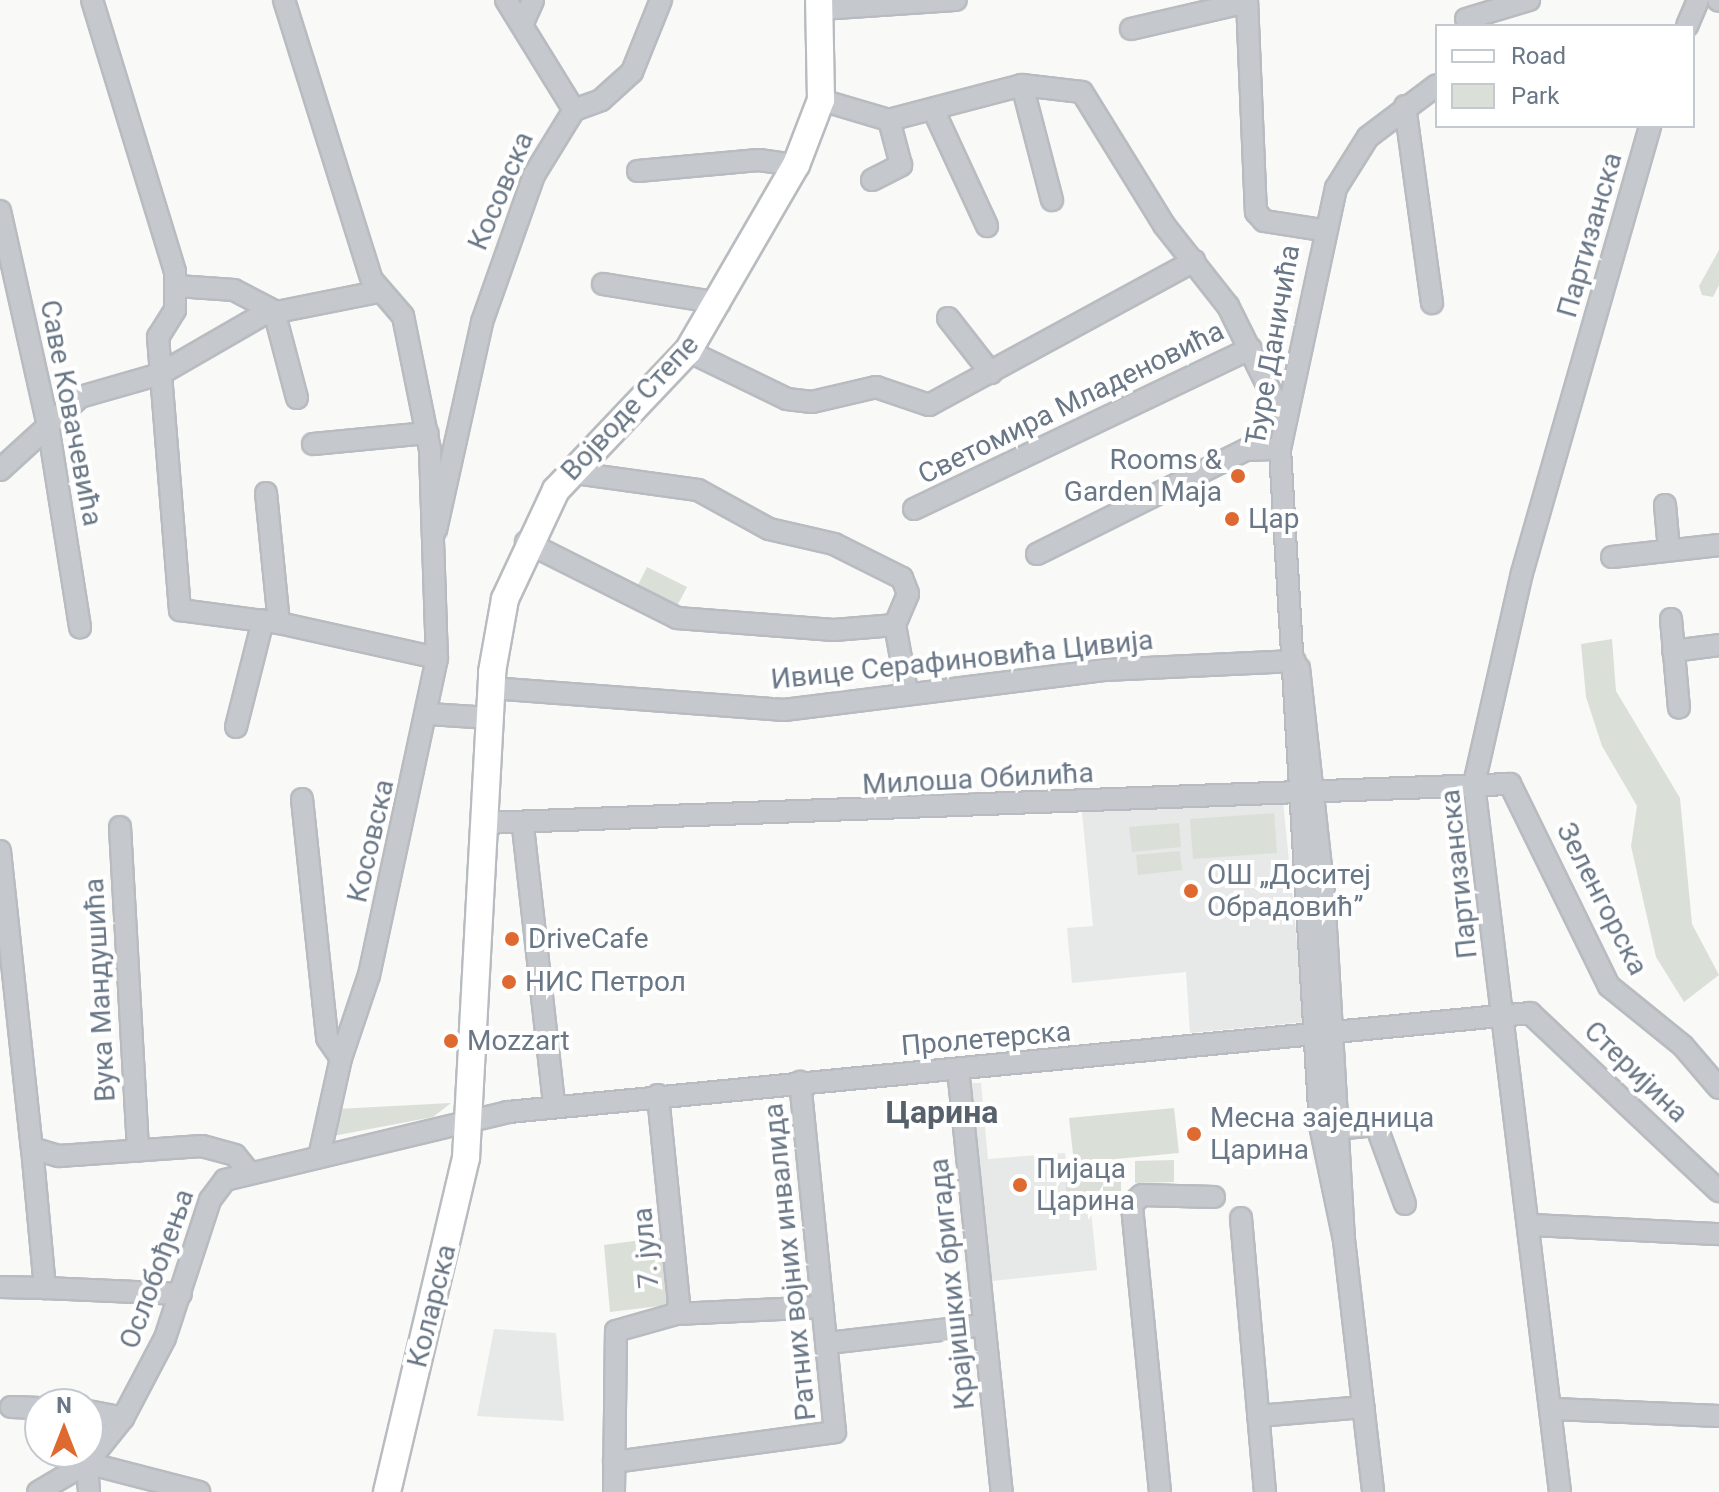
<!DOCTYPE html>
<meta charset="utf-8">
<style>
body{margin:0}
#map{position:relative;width:1719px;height:1492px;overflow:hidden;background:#f9f9f7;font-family:Roboto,sans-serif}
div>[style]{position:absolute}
.built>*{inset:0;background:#e7e8e8}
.green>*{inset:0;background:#dae0d8}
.roads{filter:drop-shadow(2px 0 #b8bcc0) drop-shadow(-2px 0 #b8bcc0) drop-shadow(0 2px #b8bcc0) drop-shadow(0 -2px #b8bcc0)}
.minor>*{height:20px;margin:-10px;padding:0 10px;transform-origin:10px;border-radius:10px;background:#c5c8cc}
.major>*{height:26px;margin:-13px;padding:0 13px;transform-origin:13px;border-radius:13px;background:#fff}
.dots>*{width:22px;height:22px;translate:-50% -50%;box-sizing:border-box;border:4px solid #fff;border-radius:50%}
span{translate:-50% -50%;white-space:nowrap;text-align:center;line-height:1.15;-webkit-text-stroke:8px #fff;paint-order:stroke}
.street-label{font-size:28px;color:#697787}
.poi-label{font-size:28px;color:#697787}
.right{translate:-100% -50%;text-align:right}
.left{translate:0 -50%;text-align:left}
.quarter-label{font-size:32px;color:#57616c;font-weight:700}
.legend{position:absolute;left:1435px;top:24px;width:260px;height:104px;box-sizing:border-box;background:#fff;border:2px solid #c3c9cf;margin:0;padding:10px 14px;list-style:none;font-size:24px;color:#697787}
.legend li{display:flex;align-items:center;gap:16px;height:40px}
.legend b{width:40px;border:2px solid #c3c9cf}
.north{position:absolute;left:24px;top:1388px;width:80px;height:80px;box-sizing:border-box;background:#fff;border:2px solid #c3c9cf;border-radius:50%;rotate:0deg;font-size:22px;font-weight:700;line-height:32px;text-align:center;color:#697787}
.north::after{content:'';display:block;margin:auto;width:28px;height:36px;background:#de6a32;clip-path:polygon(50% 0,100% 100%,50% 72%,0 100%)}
</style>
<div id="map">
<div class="built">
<i style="clip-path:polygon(1283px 801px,1305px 1022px,1190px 1033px,1186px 972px,1072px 983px,1067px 928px,1093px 926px,1082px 812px)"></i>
<i style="clip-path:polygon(962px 1083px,981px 1083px,988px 1159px,1065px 1153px,1069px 1212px,1091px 1211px,1097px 1270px,983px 1282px)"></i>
<i style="clip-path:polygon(494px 1329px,556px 1333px,564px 1421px,477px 1416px)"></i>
</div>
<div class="green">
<i style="clip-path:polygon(1719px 250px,1719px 285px,1713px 297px,1702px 295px,1699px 286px)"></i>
<i style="clip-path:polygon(647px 567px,687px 587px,675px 610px,635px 591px)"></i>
<i style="clip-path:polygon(1612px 639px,1616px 691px,1680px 798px,1692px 924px,1719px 975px,1684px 1002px,1656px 957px,1631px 846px,1637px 806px,1602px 746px,1586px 697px,1581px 644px)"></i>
<i style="clip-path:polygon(1274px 813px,1277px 853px,1193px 859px,1190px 819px)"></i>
<i style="clip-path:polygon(1179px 823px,1181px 847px,1132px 852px,1129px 827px)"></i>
<i style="clip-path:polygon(1180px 851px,1182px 870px,1138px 875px,1136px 855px)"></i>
<i style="clip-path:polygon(451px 1103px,433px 1117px,333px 1136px,336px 1109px)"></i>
<i style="clip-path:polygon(1174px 1108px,1179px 1153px,1074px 1163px,1069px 1118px)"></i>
<i style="clip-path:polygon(1174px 1160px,1174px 1182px,1135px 1183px,1135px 1161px)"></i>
<i style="clip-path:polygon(1067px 1165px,1121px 1165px,1121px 1194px,1066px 1194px)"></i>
<i style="clip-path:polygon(664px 1237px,668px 1305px,610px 1312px,604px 1245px)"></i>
</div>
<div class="roads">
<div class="minor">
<i style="left:92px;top:0;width:284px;rotate:73deg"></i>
<i style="left:175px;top:272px;width:38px;rotate:90deg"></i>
<i style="left:175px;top:310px;width:32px;rotate:122deg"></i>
<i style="left:158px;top:337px;width:274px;rotate:85.4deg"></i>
<i style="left:180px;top:610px;width:100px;rotate:7.5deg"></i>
<i style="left:279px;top:623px;width:162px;rotate:12.5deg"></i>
<i style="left:284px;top:0;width:294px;rotate:72.6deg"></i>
<i style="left:372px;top:280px;width:48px;rotate:49.3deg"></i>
<i style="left:403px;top:316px;width:137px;rotate:78.6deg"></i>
<i style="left:430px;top:450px;width:208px;rotate:88.1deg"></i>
<i style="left:437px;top:658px;width:324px;rotate:102.1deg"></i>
<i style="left:369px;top:975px;width:88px;rotate:108.6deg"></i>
<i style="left:341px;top:1058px;width:97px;rotate:102.5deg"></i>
<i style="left:506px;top:0;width:129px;rotate:58.3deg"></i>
<i style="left:1247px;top:0;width:212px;rotate:87.6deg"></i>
<i style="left:1256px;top:212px;width:12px;rotate:48deg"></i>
<i style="left:1264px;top:221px;width:59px;rotate:8.8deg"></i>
<i style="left:1718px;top:0;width:1px;rotate:45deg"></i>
<i style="left:820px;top:9px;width:136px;rotate:-3.8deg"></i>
<i style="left:1466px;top:19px;width:66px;rotate:-16.8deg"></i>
<i style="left:522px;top:25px;width:27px;rotate:-66deg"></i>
<i style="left:1687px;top:26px;width:28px;rotate:-67deg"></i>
<i style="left:1131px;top:29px;width:119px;rotate:-13.1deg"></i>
<i style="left:1022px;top:85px;width:119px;rotate:75.4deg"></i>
<i style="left:821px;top:100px;width:71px;rotate:16.4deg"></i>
<i style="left:889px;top:120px;width:138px;rotate:-14.7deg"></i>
<i style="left:1022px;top:85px;width:60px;rotate:6.7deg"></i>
<i style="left:1082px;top:92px;width:156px;rotate:58.3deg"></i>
<i style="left:1164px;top:225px;width:103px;rotate:51.7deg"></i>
<i style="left:1228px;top:306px;width:122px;rotate:63.6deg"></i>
<i style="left:1405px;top:106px;width:199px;rotate:82.2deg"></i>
<i style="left:933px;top:109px;width:129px;rotate:65.2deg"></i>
<i style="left:638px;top:171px;width:121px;rotate:-5.2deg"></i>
<i style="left:759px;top:160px;width:37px;rotate:8deg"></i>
<i style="left:872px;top:180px;width:33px;rotate:-27deg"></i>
<i style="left:901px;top:165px;width:47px;rotate:-104.9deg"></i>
<i style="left:0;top:211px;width:219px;rotate:77.4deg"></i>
<i style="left:48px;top:425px;width:205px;rotate:81deg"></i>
<i style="left:603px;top:284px;width:118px;rotate:9.3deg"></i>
<i style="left:177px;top:286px;width:57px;rotate:4deg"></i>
<i style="left:234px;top:290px;width:45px;rotate:27.7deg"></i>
<i style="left:274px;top:311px;width:90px;rotate:75.2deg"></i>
<i style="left:948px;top:318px;width:70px;rotate:52deg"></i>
<i style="left:688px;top:351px;width:110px;rotate:25.9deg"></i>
<i style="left:787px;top:399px;width:25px;rotate:7deg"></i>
<i style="left:812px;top:402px;width:66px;rotate:-13.2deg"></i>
<i style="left:876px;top:387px;width:56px;rotate:18.8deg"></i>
<i style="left:929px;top:405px;width:302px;rotate:-28.5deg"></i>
<i style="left:313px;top:444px;width:115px;rotate:-5.5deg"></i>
<i style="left:0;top:470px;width:108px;rotate:-42.4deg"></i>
<i style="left:80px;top:397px;width:83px;rotate:-16deg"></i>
<i style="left:160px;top:374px;width:118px;rotate:-30deg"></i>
<i style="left:262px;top:315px;width:117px;rotate:-11.3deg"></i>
<i style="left:568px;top:472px;width:131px;rotate:7.9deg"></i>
<i style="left:698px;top:490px;width:81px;rotate:28.8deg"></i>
<i style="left:769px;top:529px;width:67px;rotate:13deg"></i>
<i style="left:834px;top:544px;width:76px;rotate:26.6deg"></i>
<i style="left:902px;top:578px;width:17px;rotate:69deg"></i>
<i style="left:908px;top:594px;width:34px;rotate:113deg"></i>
<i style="left:895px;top:625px;width:67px;rotate:79.7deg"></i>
<i style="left:266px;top:493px;width:131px;rotate:84.3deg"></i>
<i style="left:1665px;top:505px;width:45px;rotate:84.9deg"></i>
<i style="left:914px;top:509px;width:373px;rotate:-25.5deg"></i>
<i style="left:436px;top:530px;width:213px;rotate:-77.5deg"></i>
<i style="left:482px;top:322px;width:156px;rotate:-70.5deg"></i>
<i style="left:534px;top:175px;width:76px;rotate:-58.4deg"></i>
<i style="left:574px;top:110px;width:29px;rotate:-20deg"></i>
<i style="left:601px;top:100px;width:42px;rotate:-42.1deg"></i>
<i style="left:632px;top:72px;width:78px;rotate:-68.1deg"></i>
<i style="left:526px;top:542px;width:169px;rotate:26.7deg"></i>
<i style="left:677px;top:618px;width:157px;rotate:4.4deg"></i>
<i style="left:834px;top:630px;width:61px;rotate:-4.7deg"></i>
<i style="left:1037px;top:554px;width:233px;rotate:-26.5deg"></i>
<i style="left:1246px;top:450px;width:34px;rotate:-2deg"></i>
<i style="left:1612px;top:557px;width:108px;rotate:-6.4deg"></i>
<i style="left:1671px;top:619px;width:89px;rotate:84.9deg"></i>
<i style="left:1673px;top:651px;width:46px;rotate:-7.4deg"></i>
<i style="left:1299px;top:668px;width:226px;rotate:83.7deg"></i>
<i style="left:1324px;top:893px;width:348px;rotate:86.7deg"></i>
<i style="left:1344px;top:1240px;width:254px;rotate:83.4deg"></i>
<i style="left:491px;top:688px;width:294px;rotate:4.3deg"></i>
<i style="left:784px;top:710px;width:322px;rotate:-7.1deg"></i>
<i style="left:1104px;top:670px;width:191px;rotate:-2.7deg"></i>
<i style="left:429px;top:714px;width:61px;rotate:3.8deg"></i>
<i style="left:236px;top:727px;width:110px;rotate:-75.8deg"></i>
<i style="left:302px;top:799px;width:240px;rotate:84deg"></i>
<i style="left:327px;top:1038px;width:24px;rotate:55deg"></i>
<i style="left:485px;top:823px;width:1026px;rotate:-2.18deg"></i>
<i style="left:1510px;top:784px;width:225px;rotate:63.9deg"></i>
<i style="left:1609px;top:986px;width:95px;rotate:39deg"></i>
<i style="left:1683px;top:1046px;width:55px;rotate:49.4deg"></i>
<i style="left:120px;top:827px;width:324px;rotate:86.8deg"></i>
<i style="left:523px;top:827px;width:280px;rotate:83.6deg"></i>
<i style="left:0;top:851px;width:299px;rotate:83.9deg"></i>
<i style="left:32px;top:1148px;width:28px;rotate:17deg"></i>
<i style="left:59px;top:1156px;width:143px;rotate:-4deg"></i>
<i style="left:202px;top:1146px;width:34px;rotate:15deg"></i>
<i style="left:235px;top:1155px;width:19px;rotate:51deg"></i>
<i style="left:958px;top:1069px;width:425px;rotate:84.1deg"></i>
<i style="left:1336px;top:1129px;width:40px;rotate:-5.7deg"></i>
<i style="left:1376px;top:1125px;width:84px;rotate:69.8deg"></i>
<i style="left:32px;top:1148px;width:141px;rotate:84.7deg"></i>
<i style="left:45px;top:1288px;width:136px;rotate:2.5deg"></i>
<i style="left:1241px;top:1218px;width:275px;rotate:85deg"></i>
<i style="left:1532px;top:1225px;width:187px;rotate:2.8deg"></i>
<i style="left:1344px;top:1240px;width:117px;rotate:-101.8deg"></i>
<i style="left:1320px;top:1125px;width:677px;rotate:-93.39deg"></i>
<i style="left:1280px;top:449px;width:267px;rotate:-77.9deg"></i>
<i style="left:1336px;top:188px;width:60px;rotate:-57.9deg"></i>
<i style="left:1368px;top:137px;width:86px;rotate:-37deg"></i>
<i style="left:0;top:1287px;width:45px;rotate:1.3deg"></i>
<i style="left:676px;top:1314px;width:147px;rotate:-2.7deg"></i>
<i style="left:828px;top:1343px;width:157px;rotate:-6.6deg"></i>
<i style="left:11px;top:1407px;width:29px;rotate:2deg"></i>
<i style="left:1554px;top:1409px;width:165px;rotate:2.4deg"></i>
<i style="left:88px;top:1411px;width:36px;rotate:11deg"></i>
<i style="left:1258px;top:1416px;width:106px;rotate:-4.9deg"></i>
<i style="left:614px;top:1462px;width:223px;rotate:-7.7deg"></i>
<i style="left:835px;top:1432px;width:352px;rotate:-95.7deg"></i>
<i style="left:38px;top:1492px;width:57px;rotate:-30.6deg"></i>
<i style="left:87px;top:1463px;width:58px;rotate:-51.3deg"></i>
<i style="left:123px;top:1418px;width:90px;rotate:-62.3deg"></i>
<i style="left:165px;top:1338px;width:145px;rotate:-71.9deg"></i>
<i style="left:210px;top:1200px;width:25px;rotate:-53deg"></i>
<i style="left:225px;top:1180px;width:291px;rotate:-13.5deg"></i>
<i style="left:508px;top:1112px;width:1027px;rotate:-5.53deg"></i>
<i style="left:1530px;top:1013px;width:260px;rotate:43.3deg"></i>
<i style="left:89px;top:1492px;width:29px;rotate:-94deg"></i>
<i style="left:87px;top:1463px;width:116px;rotate:14.5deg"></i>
<i style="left:614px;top:1492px;width:161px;rotate:-89.3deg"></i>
<i style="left:616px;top:1331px;width:62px;rotate:-15.8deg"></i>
<i style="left:676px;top:1314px;width:11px;rotate:-75deg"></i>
<i style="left:679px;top:1303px;width:209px;rotate:-95.8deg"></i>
<i style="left:1160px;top:1492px;width:289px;rotate:-95.6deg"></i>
<i style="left:1132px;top:1204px;width:13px;rotate:-42deg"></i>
<i style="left:1142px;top:1195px;width:72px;rotate:1.6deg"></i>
<i style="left:1560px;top:1492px;width:713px;rotate:-96.93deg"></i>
<i style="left:1474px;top:784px;width:216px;rotate:-77.2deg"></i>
<i style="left:1522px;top:573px;width:465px;rotate:-74deg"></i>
</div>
<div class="major">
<i style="left:387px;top:1492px;width:343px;rotate:-76.7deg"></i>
<i style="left:466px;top:1158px;width:487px;rotate:-86.9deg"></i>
<i style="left:492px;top:672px;width:74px;rotate:-79.9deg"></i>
<i style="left:505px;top:599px;width:120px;rotate:-64.9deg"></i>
<i style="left:556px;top:490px;width:192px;rotate:-46.5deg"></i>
<i style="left:688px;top:351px;width:215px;rotate:-59.9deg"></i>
<i style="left:796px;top:165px;width:70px;rotate:-69deg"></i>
<i style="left:821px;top:100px;width:100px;rotate:-91.1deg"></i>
</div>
</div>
<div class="dots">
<i style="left:1238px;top:476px;background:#de6a32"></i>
<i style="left:1232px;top:519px;background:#de6a32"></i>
<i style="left:1191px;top:891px;background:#de6a32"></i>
<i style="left:512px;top:939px;background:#de6a32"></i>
<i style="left:509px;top:982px;background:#de6a32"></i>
<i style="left:451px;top:1041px;background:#de6a32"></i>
<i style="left:1194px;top:1134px;background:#de6a32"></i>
<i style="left:1020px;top:1185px;background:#de6a32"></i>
</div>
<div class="street-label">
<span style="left:501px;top:191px;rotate:-67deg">Косовска</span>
<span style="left:1590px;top:235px;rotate:-74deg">Партизанска</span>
<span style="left:1273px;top:345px;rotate:-80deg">Ђуре Даничића</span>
<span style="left:1071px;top:403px;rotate:-26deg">Светомира Младеновића</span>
<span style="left:630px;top:408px;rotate:-47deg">Војводе Степе</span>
<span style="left:71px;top:413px;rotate:79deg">Саве Ковачевића</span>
<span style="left:962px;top:660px;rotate:-6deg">Ивице Серафиновића Цивија</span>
<span style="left:978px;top:779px;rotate:-3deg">Милоша Обилића</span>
<span style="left:371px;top:841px;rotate:-77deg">Косовска</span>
<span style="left:1459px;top:874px;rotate:-96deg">Партизанска</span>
<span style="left:1602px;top:899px;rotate:63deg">Зеленгорска</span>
<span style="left:100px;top:990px;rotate:-93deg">Вука Мандушића</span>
<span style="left:986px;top:1039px;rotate:-5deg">Пролетерска</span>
<span style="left:1636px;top:1072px;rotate:44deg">Стеријина</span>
<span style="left:646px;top:1248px;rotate:-95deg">7. јула</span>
<span style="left:790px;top:1262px;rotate:-96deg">Ратних војних инвалида</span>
<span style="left:157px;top:1269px;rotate:-70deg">Ослобођења</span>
<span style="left:952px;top:1284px;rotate:-96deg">Крајишких бригада</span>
<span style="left:432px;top:1306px;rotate:-76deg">Коларска</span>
</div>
<div class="poi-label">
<span class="right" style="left:1222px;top:476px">Rooms &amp;<br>Garden Maja</span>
<span class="left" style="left:1248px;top:519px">Цар</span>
<span class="left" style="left:1207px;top:891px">ОШ „Доситеј<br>Обрадовић”</span>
<span class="left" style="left:528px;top:939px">DriveCafe</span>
<span class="left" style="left:525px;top:982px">НИС Петрол</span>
<span class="left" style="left:467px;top:1041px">Mozzart</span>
<span class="left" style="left:1210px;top:1134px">Месна заједница<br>Царина</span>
<span class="left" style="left:1036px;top:1185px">Пијаца<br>Царина</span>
</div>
<div class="quarter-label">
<span style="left:942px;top:1112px">Царина</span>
</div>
<ul class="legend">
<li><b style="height:10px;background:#fff"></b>Road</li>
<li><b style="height:22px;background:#dae0d8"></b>Park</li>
</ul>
<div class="north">N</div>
</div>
